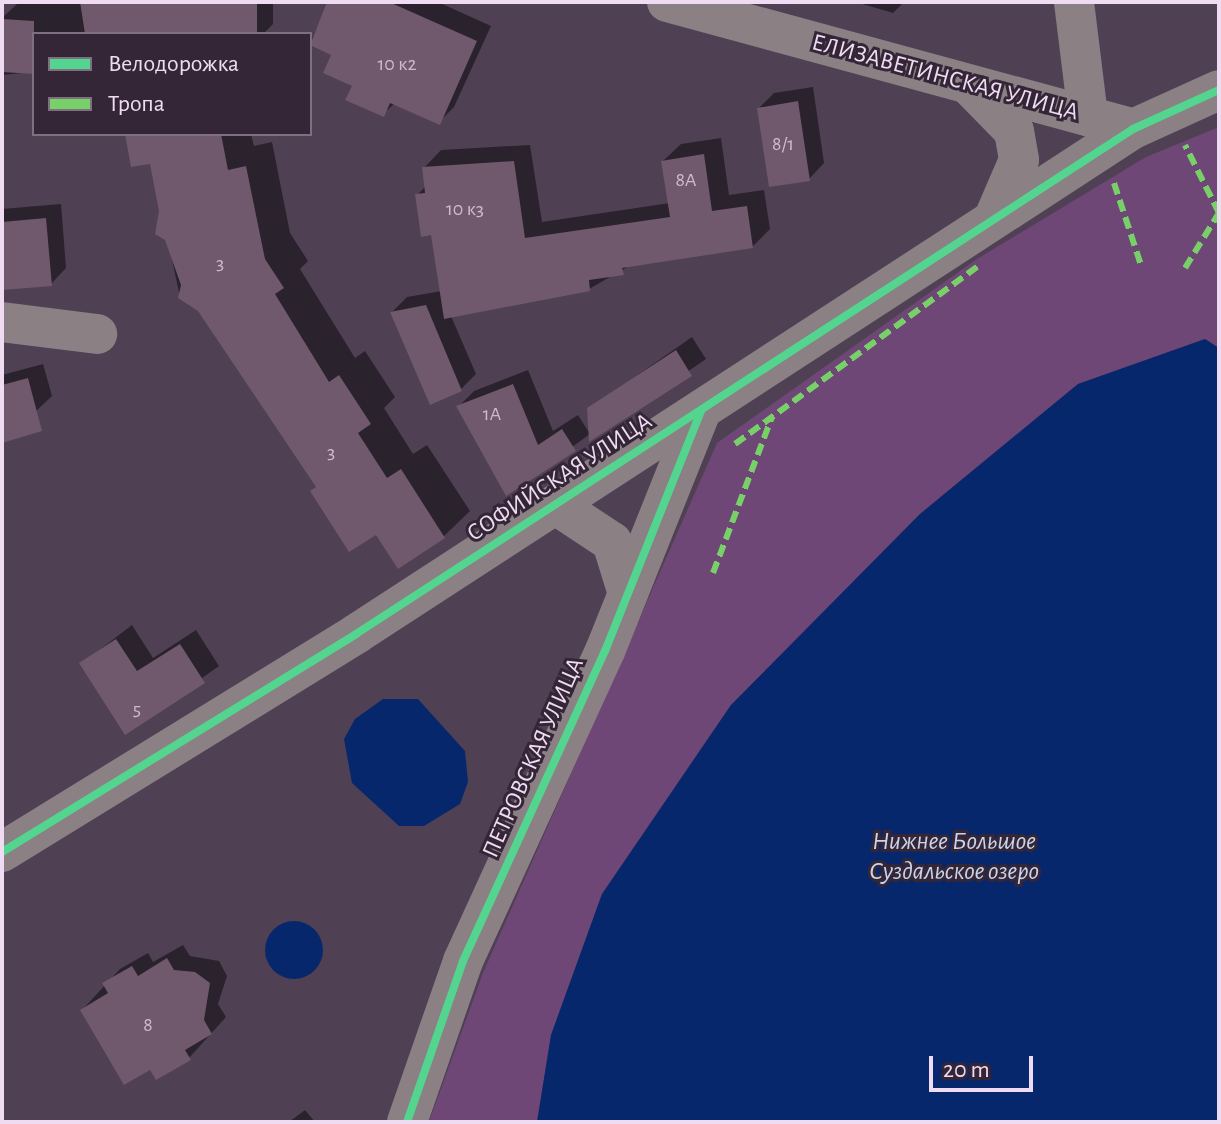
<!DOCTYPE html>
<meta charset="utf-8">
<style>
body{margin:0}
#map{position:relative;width:1221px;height:1124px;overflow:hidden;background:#504054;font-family:"Alegreya Sans",sans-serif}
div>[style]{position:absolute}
.green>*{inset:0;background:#6f4777}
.water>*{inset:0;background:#07276d}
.round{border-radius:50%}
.shadow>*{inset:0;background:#0007}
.building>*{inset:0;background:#70586d}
.minor>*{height:40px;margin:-20px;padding:0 20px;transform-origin:20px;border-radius:20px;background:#8b8084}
.quiet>*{height:6px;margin-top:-3px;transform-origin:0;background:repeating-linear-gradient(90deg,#78d068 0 12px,transparent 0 18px)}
.cycleway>*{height:8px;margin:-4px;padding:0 4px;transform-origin:4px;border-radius:4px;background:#53d58f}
span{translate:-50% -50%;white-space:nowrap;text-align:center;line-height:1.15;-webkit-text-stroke:6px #342636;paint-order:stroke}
.number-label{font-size:20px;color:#cfbbd1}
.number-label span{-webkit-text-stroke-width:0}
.street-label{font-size:24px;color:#efdcf2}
.water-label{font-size:26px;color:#c7d4ea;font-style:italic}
.frame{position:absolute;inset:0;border:4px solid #efdcf2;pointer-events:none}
.legend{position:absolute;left:32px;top:32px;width:280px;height:104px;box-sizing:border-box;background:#342636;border:2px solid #7f6f81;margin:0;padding:10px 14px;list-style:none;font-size:24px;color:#efdcf2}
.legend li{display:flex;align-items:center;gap:16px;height:40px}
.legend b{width:40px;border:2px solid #7f6f81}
.scale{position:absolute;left:929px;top:1056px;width:104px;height:36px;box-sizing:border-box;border:4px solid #efdcf2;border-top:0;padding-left:10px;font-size:24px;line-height:28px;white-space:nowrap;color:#efdcf2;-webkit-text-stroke:6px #342636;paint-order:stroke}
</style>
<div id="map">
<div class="green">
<i style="clip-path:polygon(1219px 127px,1219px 348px,1205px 339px,1078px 384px,920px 514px,731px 705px,602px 894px,551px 1035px,537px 1122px,429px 1122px,483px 973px,717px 443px,977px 259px,1146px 157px)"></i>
</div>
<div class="water">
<i style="clip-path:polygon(1205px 339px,1219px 348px,1219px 1122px,537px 1122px,551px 1035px,602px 894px,731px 705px,920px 514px,1078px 384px)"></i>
<i style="clip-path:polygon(383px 699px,418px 699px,465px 751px,468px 782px,460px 804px,424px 826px,399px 826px,352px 783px,344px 739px,355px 719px)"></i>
<i class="round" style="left:265px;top:921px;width:58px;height:58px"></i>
</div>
<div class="shadow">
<i style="clip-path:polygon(273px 2px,273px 24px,263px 34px,34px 34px,34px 72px,2px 75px,2px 18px,17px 4px)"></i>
<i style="clip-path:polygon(329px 2px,438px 2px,491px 26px,454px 107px,439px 122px,395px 103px,383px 114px,334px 54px,310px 43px)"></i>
<i style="clip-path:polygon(856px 2px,904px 2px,893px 13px)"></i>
<i style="clip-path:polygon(813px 87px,824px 163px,809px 179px,759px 108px,774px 93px)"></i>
<i style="clip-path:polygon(127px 134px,251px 134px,254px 146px,272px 142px,290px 233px,308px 261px,300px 269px,355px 358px,365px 351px,395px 397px,384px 408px,413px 454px,427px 445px,470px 511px,444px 536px,398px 566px,376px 533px,318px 486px,200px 309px,180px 297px,151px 162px)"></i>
<i style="clip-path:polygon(721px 138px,729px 195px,764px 190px,770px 229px,752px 247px,631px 265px,589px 289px,451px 316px,476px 374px,460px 390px,392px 312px,407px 297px,442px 291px,433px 233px,417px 195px,426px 186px,424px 168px,441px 150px,530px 145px,542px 222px,670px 203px,663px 161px,681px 144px)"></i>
<i style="clip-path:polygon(61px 204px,66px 268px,51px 284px,2px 288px,2px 209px)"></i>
<i style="clip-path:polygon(692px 337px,706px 359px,591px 438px,589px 409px)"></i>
<i style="clip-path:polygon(43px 364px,52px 396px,36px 411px,2px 421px,2px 375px)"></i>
<i style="clip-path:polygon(528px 370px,553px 431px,578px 415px,590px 434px,507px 494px,459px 406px,474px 391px)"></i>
<i style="clip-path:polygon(132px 625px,153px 658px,196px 630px,219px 666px,126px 732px,81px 664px)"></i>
<i style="clip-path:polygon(183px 945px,190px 956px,219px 961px,227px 976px,218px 1004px,226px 1017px,189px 1058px,151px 1067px,82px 1010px,120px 969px,148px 953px,153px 962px)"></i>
<i style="clip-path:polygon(305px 1110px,315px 1122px,289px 1122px)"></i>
</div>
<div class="building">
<i style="clip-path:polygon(80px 2px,257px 2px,257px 34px,85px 34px)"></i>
<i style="clip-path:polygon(327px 2px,389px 2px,477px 41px,440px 125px,390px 103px,384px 117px,345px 100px,352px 86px,323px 73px,331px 55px,310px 45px)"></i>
<i style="clip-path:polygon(2px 19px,34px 21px,34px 74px,2px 72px)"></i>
<i style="clip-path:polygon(798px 101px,810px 181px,769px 187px,757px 108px)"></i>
<i style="clip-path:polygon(125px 134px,221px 134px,228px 170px,246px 166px,265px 259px,284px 288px,275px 294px,329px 382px,339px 375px,371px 424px,358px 433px,387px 478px,401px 469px,445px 538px,398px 569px,376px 535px,349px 552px,310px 491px,316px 487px,198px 311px,178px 298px,181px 285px,165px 240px,155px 234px,159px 211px,150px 164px,131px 167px)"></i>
<i style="clip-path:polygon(704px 154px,712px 211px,747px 206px,753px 248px,622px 268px,624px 275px,589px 280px,590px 291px,444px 319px,431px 235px,421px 237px,415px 194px,425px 193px,422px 167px,514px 161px,525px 238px,670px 217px,661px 161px)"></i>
<i style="clip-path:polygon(46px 218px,52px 286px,2px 290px,2px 222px)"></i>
<i style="clip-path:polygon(426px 305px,462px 391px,430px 405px,390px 312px)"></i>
<i style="clip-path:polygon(676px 350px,692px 376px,589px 442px,587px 408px)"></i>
<i style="clip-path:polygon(28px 378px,42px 431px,2px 443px,2px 385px)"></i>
<i style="clip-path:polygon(513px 384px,538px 445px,562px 429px,576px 451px,506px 496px,456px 406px)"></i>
<i style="clip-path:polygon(116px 639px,137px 671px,180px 644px,205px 683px,125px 735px,79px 663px)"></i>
<i style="clip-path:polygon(167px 958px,174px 970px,195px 972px,210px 983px,204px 1020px,212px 1034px,185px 1050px,191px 1060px,156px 1080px,150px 1070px,124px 1085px,80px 1010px,108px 993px,102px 983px,132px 966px,138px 976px)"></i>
</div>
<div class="minor">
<i style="left:667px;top:2px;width:483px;rotate:15.2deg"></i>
<i style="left:1074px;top:2px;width:115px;rotate:83deg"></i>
<i style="left:969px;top:85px;width:64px;rotate:45.6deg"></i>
<i style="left:1014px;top:131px;width:29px;rotate:80deg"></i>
<i style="left:1019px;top:160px;width:65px;rotate:113.4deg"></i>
<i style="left:2px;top:322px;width:96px;rotate:7.2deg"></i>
<i style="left:556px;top:505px;width:67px;rotate:33.5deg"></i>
<i style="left:612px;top:542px;width:54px;rotate:72.9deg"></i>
<i style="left:2px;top:852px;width:416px;rotate:-31.6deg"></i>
<i style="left:356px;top:634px;width:927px;rotate:-33.02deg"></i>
<i style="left:1133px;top:129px;width:94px;rotate:-24.4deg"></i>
<i style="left:407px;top:1122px;width:170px;rotate:-70.8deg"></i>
<i style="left:463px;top:961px;width:341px;rotate:-65.4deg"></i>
<i style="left:605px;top:651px;width:258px;rotate:-68.2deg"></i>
</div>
<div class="quiet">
<i style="left:1114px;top:183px;width:86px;rotate:71.8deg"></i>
<i style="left:1185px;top:268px;width:65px;rotate:-58.3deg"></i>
<i style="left:1219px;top:213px;width:76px;rotate:-116.6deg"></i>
<i style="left:735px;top:444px;width:301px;rotate:-36.2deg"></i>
<i style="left:713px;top:573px;width:167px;rotate:-69.3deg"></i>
</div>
<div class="cycleway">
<i style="left:2px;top:852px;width:416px;rotate:-31.6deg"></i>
<i style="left:356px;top:634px;width:927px;rotate:-33.02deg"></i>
<i style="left:1133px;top:129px;width:94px;rotate:-24.4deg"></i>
<i style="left:407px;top:1122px;width:170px;rotate:-70.8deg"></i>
<i style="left:463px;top:961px;width:341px;rotate:-65.4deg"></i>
<i style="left:605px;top:651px;width:258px;rotate:-68.2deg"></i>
</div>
<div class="number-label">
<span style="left:397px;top:64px">10 к2</span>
<span style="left:783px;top:144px">8/1</span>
<span style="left:686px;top:180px">8А</span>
<span style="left:465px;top:209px">10 к3</span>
<span style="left:220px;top:263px">3</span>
<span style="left:492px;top:414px">1А</span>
<span style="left:331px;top:452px">3</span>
<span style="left:137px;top:709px">5</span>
<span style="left:148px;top:1025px">8</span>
</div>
<div class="street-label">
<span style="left:945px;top:78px;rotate:15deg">ЕЛИЗАВЕТИНСКАЯ УЛИЦА</span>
<span style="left:560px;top:478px;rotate:-33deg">СОФИЙСКАЯ УЛИЦА</span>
<span style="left:534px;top:758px;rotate:-66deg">ПЕТРОВСКАЯ УЛИЦА</span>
</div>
<div class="water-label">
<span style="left:954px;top:857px">Нижнее Большое<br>Суздальское озеро</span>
</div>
<div class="frame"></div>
<ul class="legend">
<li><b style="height:10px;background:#53d58f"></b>Велодорожка</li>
<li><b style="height:10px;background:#78d068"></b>Тропа</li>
</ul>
<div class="scale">20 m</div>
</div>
